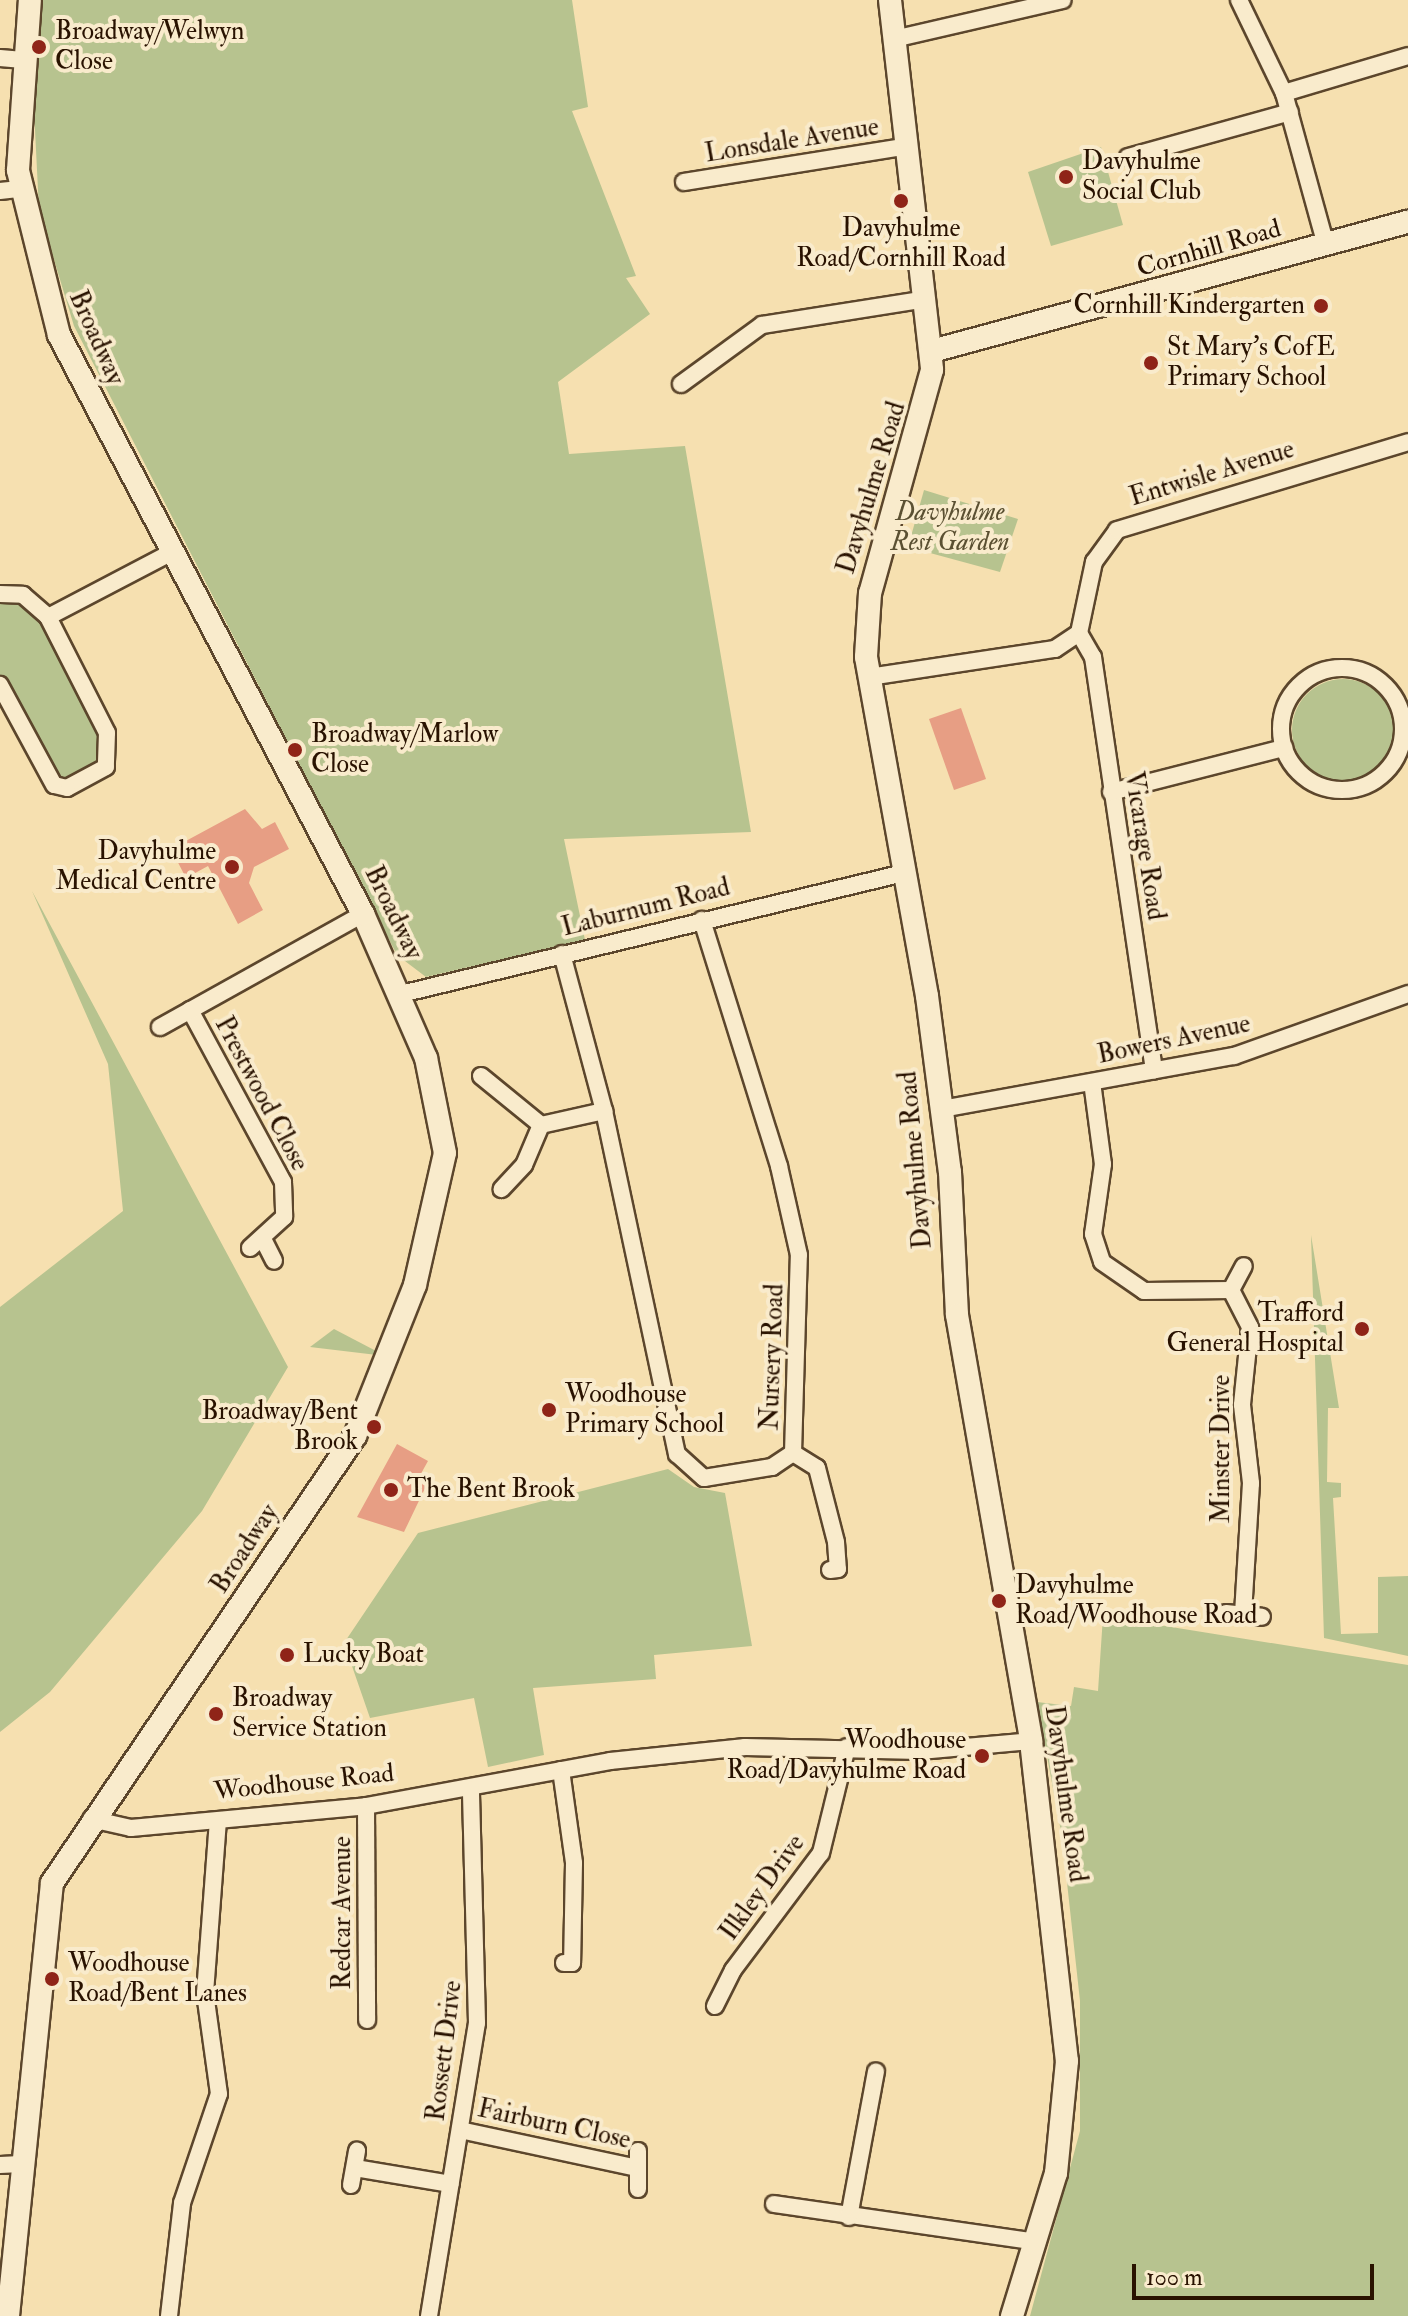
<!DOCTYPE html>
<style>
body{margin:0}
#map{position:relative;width:1408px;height:2316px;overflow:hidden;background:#f6e0b0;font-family:"IM FELL Double Pica",serif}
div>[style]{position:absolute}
.green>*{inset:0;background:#b7c38f}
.round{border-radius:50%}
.building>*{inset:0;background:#e79e84}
.roads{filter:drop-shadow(2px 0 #5c462c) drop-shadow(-2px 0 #5c462c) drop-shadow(0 2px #5c462c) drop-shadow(0 -2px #5c462c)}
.street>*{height:16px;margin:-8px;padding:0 8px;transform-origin:8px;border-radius:8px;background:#f9ebcc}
.street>.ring{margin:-8px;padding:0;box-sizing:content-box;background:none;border:16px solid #f9ebcc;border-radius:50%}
.secondary>*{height:22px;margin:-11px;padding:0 11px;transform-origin:11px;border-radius:11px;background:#f9ebcc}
.dots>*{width:22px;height:22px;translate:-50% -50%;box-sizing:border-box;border:4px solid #f9ebcc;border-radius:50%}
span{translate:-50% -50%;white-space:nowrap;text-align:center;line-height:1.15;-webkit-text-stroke:8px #f9ebcc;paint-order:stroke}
.poi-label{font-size:26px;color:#291200}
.left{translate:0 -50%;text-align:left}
.right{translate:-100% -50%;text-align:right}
.street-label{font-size:26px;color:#291200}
.park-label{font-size:26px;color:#5b5032;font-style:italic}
.scale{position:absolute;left:1132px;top:2264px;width:242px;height:36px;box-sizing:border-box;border:4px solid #291200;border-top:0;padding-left:10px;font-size:24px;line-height:28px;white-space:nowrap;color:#291200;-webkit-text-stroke:6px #f9ebcc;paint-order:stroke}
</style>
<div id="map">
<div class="green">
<i style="clip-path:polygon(42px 0,572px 0,588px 107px,572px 111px,636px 276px,626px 278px,650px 314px,558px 382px,569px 454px,685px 446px,751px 832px,564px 839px,585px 940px,426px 977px,397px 955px,74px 326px,39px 210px,33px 90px)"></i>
<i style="clip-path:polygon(1101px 147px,1123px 225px,1051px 246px,1028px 172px)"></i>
<i style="clip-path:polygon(924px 490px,1018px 519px,1000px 572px,908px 547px)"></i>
<i style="clip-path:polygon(16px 599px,39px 615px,102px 738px,101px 759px,66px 779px,53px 776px,0 676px,0 602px)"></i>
<i class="round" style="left:1292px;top:679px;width:102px;height:102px"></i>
<i style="clip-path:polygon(32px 891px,288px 1367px,202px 1511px,50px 1692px,0 1732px,0 1307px,123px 1211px,108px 1064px)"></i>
<i style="clip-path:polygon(1311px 1235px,1339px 1408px,1328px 1408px,1327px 1482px,1341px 1483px,1341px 1497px,1333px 1498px,1341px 1634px,1378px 1633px,1378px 1577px,1408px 1576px,1408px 1656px,1324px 1638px)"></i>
<i style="clip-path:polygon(334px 1329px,378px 1352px,377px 1355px,310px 1347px)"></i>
<i style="clip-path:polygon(668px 1469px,694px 1487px,725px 1493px,752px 1646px,654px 1655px,656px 1679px,533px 1688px,544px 1755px,488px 1767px,474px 1698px,370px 1718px,344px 1643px,418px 1533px)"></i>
<i style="clip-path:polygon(1103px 1616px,1408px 1665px,1408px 2316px,1030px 2316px,1080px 2131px,1080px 2001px,1062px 1837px,1037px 1702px,1071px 1706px,1074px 1687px,1098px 1691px)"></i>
</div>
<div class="building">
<i style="clip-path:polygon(961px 708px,986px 779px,954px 790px,929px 719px)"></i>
<i style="clip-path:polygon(245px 809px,262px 829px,275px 822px,289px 849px,254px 867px,249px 883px,263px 910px,238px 924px,208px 866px,186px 878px,171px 849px)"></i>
<i style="clip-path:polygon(397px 1444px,428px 1461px,418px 1479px,427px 1484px,404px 1532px,357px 1517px)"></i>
</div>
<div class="roads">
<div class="street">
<i style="left:1239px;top:0;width:103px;rotate:64.2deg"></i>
<i style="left:1284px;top:93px;width:158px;rotate:74.6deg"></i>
<i style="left:894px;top:39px;width:173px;rotate:-13deg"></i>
<i style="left:0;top:58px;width:23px;rotate:5deg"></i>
<i style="left:1284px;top:93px;width:129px;rotate:-16.6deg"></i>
<i style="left:1128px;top:157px;width:168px;rotate:-15.5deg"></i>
<i style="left:684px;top:182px;width:227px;rotate:-9.1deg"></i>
<i style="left:0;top:191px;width:20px;rotate:-6deg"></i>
<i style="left:681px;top:384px;width:100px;rotate:-36.1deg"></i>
<i style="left:762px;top:325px;width:166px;rotate:-9deg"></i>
<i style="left:0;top:594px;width:23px;rotate:2deg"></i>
<i style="left:23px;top:595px;width:33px;rotate:41deg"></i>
<i style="left:48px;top:617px;width:130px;rotate:63deg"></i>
<i style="left:107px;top:733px;width:34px;rotate:92deg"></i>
<i style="left:106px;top:767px;width:44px;rotate:151.7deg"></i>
<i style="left:67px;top:788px;width:13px;rotate:-167deg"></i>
<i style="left:54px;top:785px;width:114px;rotate:-118.4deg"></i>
<i style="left:48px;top:617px;width:142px;rotate:-27.6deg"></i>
<i style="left:1079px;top:633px;width:28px;rotate:60deg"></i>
<i style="left:1093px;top:657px;width:418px;rotate:81.6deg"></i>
<i class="ring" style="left:1281px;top:668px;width:106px;height:106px"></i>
<i style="left:869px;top:677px;width:188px;rotate:-8.6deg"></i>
<i style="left:1055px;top:649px;width:29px;rotate:-34deg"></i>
<i style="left:1079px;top:633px;width:73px;rotate:-78.1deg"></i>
<i style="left:1094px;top:562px;width:39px;rotate:-54deg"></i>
<i style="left:1117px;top:530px;width:304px;rotate:-16.8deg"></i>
<i style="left:1111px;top:792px;width:179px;rotate:-14.3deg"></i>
<i style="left:562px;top:954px;width:163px;rotate:75deg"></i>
<i style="left:604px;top:1111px;width:351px;rotate:78deg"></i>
<i style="left:677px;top:1454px;width:36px;rotate:42deg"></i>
<i style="left:704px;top:1478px;width:69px;rotate:-9.2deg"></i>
<i style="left:772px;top:1467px;width:25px;rotate:-34deg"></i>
<i style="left:793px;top:1453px;width:198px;rotate:-88.3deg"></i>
<i style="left:799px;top:1255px;width:91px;rotate:-102.7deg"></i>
<i style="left:779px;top:1166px;width:258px;rotate:-107.4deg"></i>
<i style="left:401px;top:994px;width:517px;rotate:-13.53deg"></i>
<i style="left:190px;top:1010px;width:196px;rotate:61.6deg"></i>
<i style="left:283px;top:1182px;width:35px;rotate:88deg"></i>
<i style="left:284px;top:1217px;width:46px;rotate:137.6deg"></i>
<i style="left:160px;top:1027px;width:232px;rotate:-29.1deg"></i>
<i style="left:481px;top:1076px;width:77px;rotate:39.2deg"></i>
<i style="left:541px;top:1125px;width:43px;rotate:113deg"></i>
<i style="left:524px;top:1165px;width:33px;rotate:133deg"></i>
<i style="left:1092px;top:1082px;width:83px;rotate:82.4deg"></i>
<i style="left:1103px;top:1164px;width:71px;rotate:98.1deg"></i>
<i style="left:1093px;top:1234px;width:29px;rotate:72deg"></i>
<i style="left:1102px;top:1262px;width:51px;rotate:34.6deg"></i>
<i style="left:1144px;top:1291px;width:87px;rotate:-0.7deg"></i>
<i style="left:1231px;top:1290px;width:42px;rotate:62.8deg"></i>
<i style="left:1250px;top:1327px;width:78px;rotate:95.9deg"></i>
<i style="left:1242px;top:1405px;width:79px;rotate:83.4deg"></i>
<i style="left:1251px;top:1483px;width:132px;rotate:93.5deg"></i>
<i style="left:942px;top:1109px;width:297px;rotate:-10.3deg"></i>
<i style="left:1234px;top:1056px;width:185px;rotate:-19.6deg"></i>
<i style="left:541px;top:1125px;width:65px;rotate:-12.5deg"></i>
<i style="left:264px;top:1241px;width:22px;rotate:63deg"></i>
<i style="left:1231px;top:1290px;width:27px;rotate:-62deg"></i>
<i style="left:793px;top:1453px;width:28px;rotate:32deg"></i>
<i style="left:817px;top:1468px;width:76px;rotate:75.6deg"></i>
<i style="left:836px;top:1542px;width:27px;rotate:86deg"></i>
<i style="left:838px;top:1569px;width:8px;rotate:173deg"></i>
<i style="left:1226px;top:1613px;width:36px;rotate:6deg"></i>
<i style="left:561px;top:1770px;width:94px;rotate:82deg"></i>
<i style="left:574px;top:1863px;width:100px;rotate:91.1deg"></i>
<i style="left:572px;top:1963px;width:8px;rotate:180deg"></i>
<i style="left:366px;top:1806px;width:214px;rotate:89.7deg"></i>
<i style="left:91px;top:1819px;width:41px;rotate:12.7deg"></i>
<i style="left:131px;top:1828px;width:236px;rotate:-5.3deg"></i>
<i style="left:366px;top:1806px;width:248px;rotate:-10.4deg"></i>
<i style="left:610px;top:1761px;width:136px;rotate:-5.9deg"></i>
<i style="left:745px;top:1747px;width:175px;rotate:1.3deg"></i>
<i style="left:920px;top:1751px;width:111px;rotate:-5.1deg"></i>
<i style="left:715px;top:2006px;width:40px;rotate:-63.4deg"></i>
<i style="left:733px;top:1970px;width:146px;rotate:-53.1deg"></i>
<i style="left:821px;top:1853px;width:109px;rotate:-76.2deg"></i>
<i style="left:460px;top:2130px;width:182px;rotate:12.1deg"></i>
<i style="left:638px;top:2151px;width:38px;rotate:90deg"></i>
<i style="left:0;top:2165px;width:21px;rotate:-3deg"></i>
<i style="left:355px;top:2168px;width:97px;rotate:9.5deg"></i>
<i style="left:351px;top:2185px;width:35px;rotate:-80deg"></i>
<i style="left:774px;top:2204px;width:266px;rotate:8.2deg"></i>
<i style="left:849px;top:2217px;width:148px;rotate:-79.5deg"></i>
<i style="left:169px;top:2316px;width:114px;rotate:-83.4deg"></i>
<i style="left:182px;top:2203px;width:115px;rotate:-71.3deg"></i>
<i style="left:219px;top:2094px;width:102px;rotate:-97.9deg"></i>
<i style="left:205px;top:1993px;width:173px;rotate:-85.7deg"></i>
<i style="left:429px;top:2316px;width:297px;rotate:-80.7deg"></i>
<i style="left:477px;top:2023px;width:234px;rotate:-91.5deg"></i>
</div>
<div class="secondary">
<i style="left:890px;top:0;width:372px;rotate:83.5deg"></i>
<i style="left:932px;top:370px;width:231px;rotate:105.5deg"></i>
<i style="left:870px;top:593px;width:64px;rotate:93.6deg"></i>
<i style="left:866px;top:657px;width:344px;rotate:79.8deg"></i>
<i style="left:927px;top:996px;width:177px;rotate:82.6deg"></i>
<i style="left:950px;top:1172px;width:143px;rotate:87.2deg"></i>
<i style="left:957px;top:1315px;width:432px;rotate:80.1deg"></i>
<i style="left:1031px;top:1741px;width:322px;rotate:83.6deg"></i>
<i style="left:1067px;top:2061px;width:113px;rotate:95.6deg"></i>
<i style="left:1056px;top:2173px;width:150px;rotate:107.1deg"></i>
<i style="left:932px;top:351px;width:493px;rotate:-15.2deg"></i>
<i style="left:8px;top:2316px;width:435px;rotate:-84.2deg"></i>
<i style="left:52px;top:1883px;width:540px;rotate:-55.87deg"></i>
<i style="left:355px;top:1436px;width:162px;rotate:-68.3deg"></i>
<i style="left:415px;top:1285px;width:135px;rotate:-77.2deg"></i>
<i style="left:445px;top:1153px;width:97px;rotate:-101.3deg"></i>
<i style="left:426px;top:1058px;width:157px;rotate:-113.6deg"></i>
<i style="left:363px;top:914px;width:654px;rotate:-117.7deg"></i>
<i style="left:59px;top:335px;width:170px;rotate:-104deg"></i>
<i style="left:18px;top:170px;width:170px;rotate:-86deg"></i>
</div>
</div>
<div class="dots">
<i style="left:39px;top:47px;background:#8f2418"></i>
<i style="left:1066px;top:177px;background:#8f2418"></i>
<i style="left:901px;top:201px;background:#8f2418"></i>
<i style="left:1321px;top:306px;background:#8f2418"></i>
<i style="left:1151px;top:363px;background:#8f2418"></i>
<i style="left:295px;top:750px;background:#8f2418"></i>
<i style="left:232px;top:867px;background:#8f2418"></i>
<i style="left:1362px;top:1329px;background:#8f2418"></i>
<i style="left:549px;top:1410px;background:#8f2418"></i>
<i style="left:374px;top:1427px;background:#8f2418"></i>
<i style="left:391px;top:1490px;background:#8f2418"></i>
<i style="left:999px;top:1601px;background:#8f2418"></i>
<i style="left:287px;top:1655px;background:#8f2418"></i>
<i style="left:216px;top:1714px;background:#8f2418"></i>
<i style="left:982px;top:1756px;background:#8f2418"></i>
<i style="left:52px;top:1979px;background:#8f2418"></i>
</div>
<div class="poi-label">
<span class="left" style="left:55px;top:47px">Broadway/Welwyn<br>Close</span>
<span class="left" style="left:1082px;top:177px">Davyhulme<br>Social Club</span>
<span style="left:901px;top:244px">Davyhulme<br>Road/Cornhill Road</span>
<span class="right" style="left:1305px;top:306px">Cornhill Kindergarten</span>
<span class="left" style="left:1167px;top:363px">St Mary's CofE<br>Primary School</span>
<span class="left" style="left:311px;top:750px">Broadway/Marlow<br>Close</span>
<span class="right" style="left:216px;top:867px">Davyhulme<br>Medical Centre</span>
<span class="right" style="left:1344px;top:1329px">Trafford<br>General Hospital</span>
<span class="left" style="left:565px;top:1410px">Woodhouse<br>Primary School</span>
<span class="right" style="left:358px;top:1427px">Broadway/Bent<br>Brook</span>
<span class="left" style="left:407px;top:1490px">The Bent Brook</span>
<span class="left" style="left:1015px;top:1601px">Davyhulme<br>Road/Woodhouse Road</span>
<span class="left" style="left:303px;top:1655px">Lucky Boat</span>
<span class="left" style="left:232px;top:1714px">Broadway<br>Service Station</span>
<span class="right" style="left:966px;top:1756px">Woodhouse<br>Road/Davyhulme Road</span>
<span class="left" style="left:68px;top:1979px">Woodhouse<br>Road/Bent Lanes</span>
</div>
<div class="street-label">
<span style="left:792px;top:141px;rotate:-9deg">Lonsdale Avenue</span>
<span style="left:1209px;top:249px;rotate:-16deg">Cornhill Road</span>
<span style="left:96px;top:338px;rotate:66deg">Broadway</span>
<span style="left:1212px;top:474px;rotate:-17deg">Entwisle Avenue</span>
<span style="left:872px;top:488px;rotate:-73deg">Davyhulme Road</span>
<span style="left:1144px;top:846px;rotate:81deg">Vicarage Road</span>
<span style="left:646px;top:908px;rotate:-14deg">Laburnum Road</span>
<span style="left:393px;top:913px;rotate:64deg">Broadway</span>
<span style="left:1174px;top:1040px;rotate:-12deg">Bowers Avenue</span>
<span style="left:261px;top:1094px;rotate:62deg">Prestwood Close</span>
<span style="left:916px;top:1160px;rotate:-95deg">Davyhulme Road</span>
<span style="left:773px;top:1357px;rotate:-88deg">Nursery Road</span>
<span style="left:1222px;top:1449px;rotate:-90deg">Minster Drive</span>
<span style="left:245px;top:1549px;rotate:-57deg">Broadway</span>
<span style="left:304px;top:1783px;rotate:-6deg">Woodhouse Road</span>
<span style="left:1065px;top:1794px;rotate:82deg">Davyhulme Road</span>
<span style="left:763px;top:1888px;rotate:-54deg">Ilkley Drive</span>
<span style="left:343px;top:1913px;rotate:-90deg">Redcar Avenue</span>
<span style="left:445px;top:2051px;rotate:-83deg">Rossett Drive</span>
<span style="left:554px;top:2125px;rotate:12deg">Fairburn Close</span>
</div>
<div class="park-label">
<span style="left:950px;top:528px">Davyhulme<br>Rest Garden</span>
</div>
<div class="scale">100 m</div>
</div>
